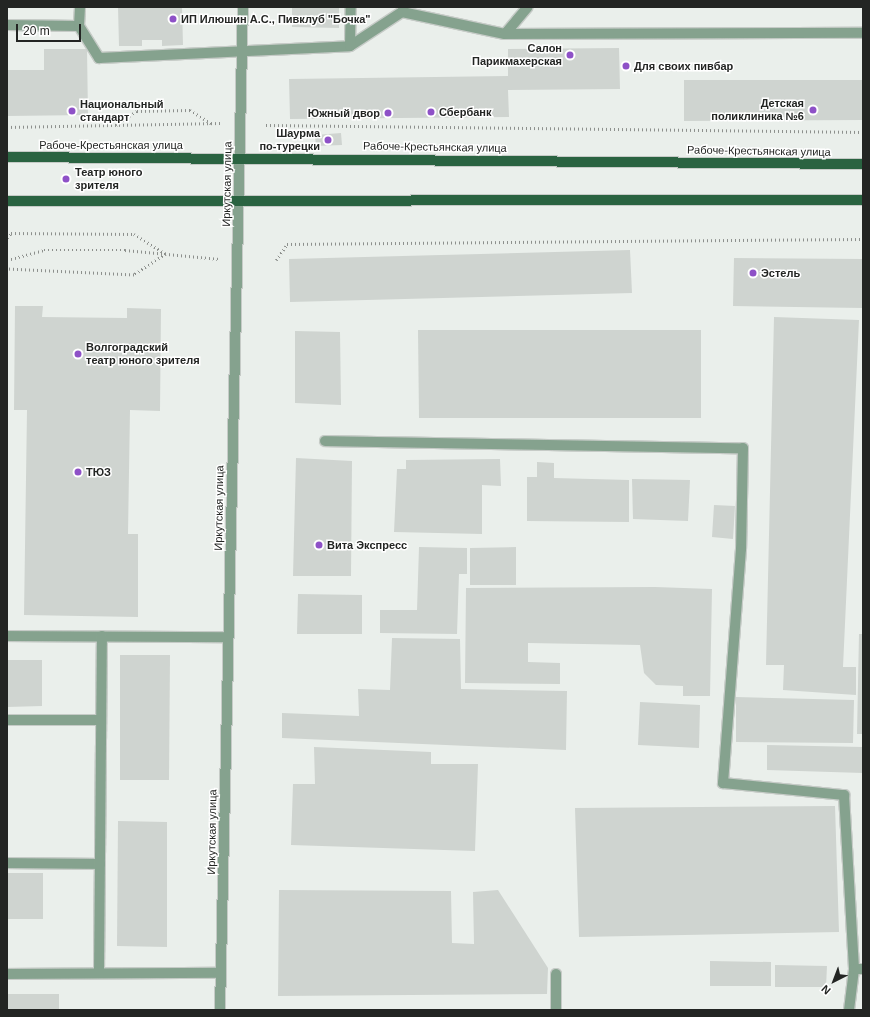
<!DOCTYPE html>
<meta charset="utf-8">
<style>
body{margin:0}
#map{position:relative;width:870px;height:1017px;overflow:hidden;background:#eaefeb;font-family:Arial,sans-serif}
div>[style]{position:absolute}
.building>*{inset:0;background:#cfd4d0}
.path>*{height:2.5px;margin-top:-1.25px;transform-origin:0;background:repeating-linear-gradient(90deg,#8d908d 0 1px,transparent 0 4px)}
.roads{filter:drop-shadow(1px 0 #c6cbc7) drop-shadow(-1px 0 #c6cbc7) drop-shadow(0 1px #c6cbc7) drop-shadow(0 -1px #c6cbc7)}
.lane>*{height:10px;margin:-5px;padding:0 5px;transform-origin:5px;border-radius:5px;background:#85a28e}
.street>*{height:10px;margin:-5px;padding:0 5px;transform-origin:5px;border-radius:5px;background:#85a28e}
.primary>*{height:10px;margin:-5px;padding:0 5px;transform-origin:5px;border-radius:5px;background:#2a6341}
.dots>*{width:11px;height:11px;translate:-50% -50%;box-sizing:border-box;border:2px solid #fff;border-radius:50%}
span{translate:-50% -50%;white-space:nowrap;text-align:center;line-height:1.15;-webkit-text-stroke:3px #fff;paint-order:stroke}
.poi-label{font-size:11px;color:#232523;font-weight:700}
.left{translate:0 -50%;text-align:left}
.right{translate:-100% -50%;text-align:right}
.street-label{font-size:11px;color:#232523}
.frame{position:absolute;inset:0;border:8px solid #232523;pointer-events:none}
.north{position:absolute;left:814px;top:961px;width:40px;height:40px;-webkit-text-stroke:3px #fff;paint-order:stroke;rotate:222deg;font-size:11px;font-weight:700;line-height:16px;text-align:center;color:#232523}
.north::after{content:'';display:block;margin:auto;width:14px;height:18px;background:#232523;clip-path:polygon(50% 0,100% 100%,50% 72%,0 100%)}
.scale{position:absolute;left:16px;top:24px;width:65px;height:18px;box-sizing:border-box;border:2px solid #232523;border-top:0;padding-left:5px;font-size:12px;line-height:14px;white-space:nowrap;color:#232523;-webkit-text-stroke:3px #fff;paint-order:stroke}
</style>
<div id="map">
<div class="building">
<i style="clip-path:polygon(118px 7px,182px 7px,183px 45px,162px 46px,162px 40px,142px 40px,142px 46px,119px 46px)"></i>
<i style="clip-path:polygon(292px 7px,339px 7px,339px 28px,292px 27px)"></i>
<i style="clip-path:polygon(619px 48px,620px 89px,508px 90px,509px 117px,290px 119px,289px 79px,508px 76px,508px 49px)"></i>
<i style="clip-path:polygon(44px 49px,87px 49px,88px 115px,7px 116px,7px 70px,44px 70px)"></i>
<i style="clip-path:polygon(684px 80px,863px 80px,863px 120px,684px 121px)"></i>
<i style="clip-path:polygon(341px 133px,342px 145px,316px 146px,315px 135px)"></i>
<i style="clip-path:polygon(630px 250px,632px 293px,290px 302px,289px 259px)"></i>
<i style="clip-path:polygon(734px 258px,863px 259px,863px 308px,733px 306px)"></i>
<i style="clip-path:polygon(15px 306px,43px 306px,42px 317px,127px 318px,127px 308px,161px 309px,160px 411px,130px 410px,128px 534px,138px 534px,138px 617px,24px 615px,27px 410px,14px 410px)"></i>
<i style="clip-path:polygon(774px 317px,859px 320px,843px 667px,856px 667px,856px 695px,783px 690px,784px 665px,766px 665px)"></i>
<i style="clip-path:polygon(418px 330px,701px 330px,701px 418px,419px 418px)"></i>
<i style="clip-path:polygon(295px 331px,340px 332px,341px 405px,295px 403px)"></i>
<i style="clip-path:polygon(296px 458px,352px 461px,351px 576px,293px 576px)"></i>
<i style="clip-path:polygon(500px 459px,501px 486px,482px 485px,482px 534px,394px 532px,397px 469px,406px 469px,406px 460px)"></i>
<i style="clip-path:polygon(537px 462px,554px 463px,554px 478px,629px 480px,629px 522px,527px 521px,527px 477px,537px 477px)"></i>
<i style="clip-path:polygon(632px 479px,690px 480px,688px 521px,633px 519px)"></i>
<i style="clip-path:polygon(714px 505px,735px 506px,733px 539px,712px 537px)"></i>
<i style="clip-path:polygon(419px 547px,467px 548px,467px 574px,459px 574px,457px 634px,380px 633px,380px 610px,417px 610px)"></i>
<i style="clip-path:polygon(516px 547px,516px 585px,470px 585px,470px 548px)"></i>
<i style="clip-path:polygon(655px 587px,712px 589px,710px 696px,683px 696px,683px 686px,656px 685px,644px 673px,640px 645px,528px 643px,528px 662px,560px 663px,560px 684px,465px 683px,466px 588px)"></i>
<i style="clip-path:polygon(298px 594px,362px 595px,362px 634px,297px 634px)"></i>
<i style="clip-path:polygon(859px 634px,863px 634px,863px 734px,857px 734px)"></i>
<i style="clip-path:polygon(392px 638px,460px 639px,461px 689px,567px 691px,566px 750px,282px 738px,282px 713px,359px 716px,358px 689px,390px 690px)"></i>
<i style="clip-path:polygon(120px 655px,170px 655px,169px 780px,120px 780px)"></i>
<i style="clip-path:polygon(7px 660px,42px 660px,42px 706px,7px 707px)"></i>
<i style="clip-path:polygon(736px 697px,854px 700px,853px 743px,736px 742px)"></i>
<i style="clip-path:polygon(640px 702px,700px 705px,699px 748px,638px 745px)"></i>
<i style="clip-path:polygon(767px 745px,863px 747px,863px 773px,767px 770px)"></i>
<i style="clip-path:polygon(314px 747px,431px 752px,431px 764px,478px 764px,475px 851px,291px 845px,293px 784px,315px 784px)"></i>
<i style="clip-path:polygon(835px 806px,839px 932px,579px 937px,575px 808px)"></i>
<i style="clip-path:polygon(118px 821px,167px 822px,167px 947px,117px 946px)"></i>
<i style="clip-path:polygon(7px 873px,43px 873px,43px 919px,7px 919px)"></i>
<i style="clip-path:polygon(279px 890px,451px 891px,452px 943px,474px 944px,473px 892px,498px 890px,548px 968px,547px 994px,278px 996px)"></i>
<i style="clip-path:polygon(710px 961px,771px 962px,771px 986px,710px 986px)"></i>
<i style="clip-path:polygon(775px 965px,827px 966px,826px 987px,775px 987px)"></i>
<i style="clip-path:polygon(7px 994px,59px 994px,59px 1010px,7px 1010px)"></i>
</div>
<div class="path">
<i style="left:116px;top:125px;width:25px;rotate:-34deg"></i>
<i style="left:137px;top:111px;width:53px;rotate:-1.1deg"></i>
<i style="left:190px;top:110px;width:25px;rotate:32deg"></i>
<i style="left:266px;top:125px;width:597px;rotate:0.67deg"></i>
<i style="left:7px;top:127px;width:214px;rotate:-1.1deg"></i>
<i style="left:7px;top:238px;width:6px;rotate:-51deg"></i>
<i style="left:11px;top:233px;width:123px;rotate:0.5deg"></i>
<i style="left:134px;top:234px;width:38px;rotate:32deg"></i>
<i style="left:166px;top:254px;width:38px;rotate:147deg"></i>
<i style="left:134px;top:275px;width:127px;rotate:-177.3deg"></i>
<i style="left:7px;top:260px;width:38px;rotate:-15deg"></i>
<i style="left:44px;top:250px;width:81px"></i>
<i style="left:125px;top:250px;width:95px;rotate:5.4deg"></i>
<i style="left:276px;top:260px;width:19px;rotate:-55deg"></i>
<i style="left:287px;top:244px;width:576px;rotate:-0.5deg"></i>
<i style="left:235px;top:1010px;width:72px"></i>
</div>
<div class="roads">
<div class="lane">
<i style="left:7px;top:25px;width:72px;rotate:0.8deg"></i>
<i style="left:79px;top:26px;width:38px;rotate:58deg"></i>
<i style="left:99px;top:58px;width:251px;rotate:-2.7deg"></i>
<i style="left:350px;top:46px;width:62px;rotate:-33.2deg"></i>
<i style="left:402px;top:12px;width:105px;rotate:12.1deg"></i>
<i style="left:505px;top:34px;width:35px;rotate:-50deg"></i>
<i style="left:79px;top:26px;width:19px;rotate:-87deg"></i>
<i style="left:505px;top:34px;width:358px;rotate:-0.2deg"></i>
<i style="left:350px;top:46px;width:39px;rotate:-89deg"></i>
<i style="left:325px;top:441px;width:418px;rotate:1deg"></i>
<i style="left:743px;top:448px;width:101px;rotate:91.1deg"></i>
<i style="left:741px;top:549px;width:235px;rotate:94.4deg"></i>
<i style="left:723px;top:783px;width:122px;rotate:5.7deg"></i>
<i style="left:844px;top:795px;width:174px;rotate:86.7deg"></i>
<i style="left:7px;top:636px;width:221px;rotate:0.3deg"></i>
<i style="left:7px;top:720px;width:94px"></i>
<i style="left:7px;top:863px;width:93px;rotate:0.6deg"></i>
<i style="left:99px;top:972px;width:336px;rotate:-89.5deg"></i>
<i style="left:7px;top:974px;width:214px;rotate:-0.3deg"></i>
<i style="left:556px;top:974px;width:36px;rotate:90deg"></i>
<i style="left:849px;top:1010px;width:41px;rotate:-83deg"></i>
<i style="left:854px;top:969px;width:9px"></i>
</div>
<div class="street">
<i style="left:220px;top:1010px;width:1003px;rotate:-88.69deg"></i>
</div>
<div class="primary">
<i style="left:7px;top:157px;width:856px;rotate:0.47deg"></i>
<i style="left:7px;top:201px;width:856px;rotate:-0.07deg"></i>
</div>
</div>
<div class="dots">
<i style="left:173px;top:19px;background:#8e51c7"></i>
<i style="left:570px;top:55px;background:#8e51c7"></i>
<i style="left:626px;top:66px;background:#8e51c7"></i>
<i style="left:813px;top:110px;background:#8e51c7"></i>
<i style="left:72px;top:111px;background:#8e51c7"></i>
<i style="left:431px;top:112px;background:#8e51c7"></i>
<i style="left:388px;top:113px;background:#8e51c7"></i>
<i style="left:328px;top:140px;background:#8e51c7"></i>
<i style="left:66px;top:179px;background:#8e51c7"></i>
<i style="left:753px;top:273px;background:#8e51c7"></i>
<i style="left:78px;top:354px;background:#8e51c7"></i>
<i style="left:78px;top:472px;background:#8e51c7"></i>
<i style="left:319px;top:545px;background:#8e51c7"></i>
</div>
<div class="poi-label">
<span class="left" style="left:181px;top:19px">ИП Илюшин А.С., Пивклуб "Бочка"</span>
<span class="right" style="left:562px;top:55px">Салон<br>Парикмахерская</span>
<span class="left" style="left:634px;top:66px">Для своих пивбар</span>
<span class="right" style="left:804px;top:110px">Детская<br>поликлиника №6</span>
<span class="left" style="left:80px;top:111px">Национальный<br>стандарт</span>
<span class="left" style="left:439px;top:112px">Сбербанк</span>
<span class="right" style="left:380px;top:113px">Южный двор</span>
<span class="right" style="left:320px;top:140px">Шаурма<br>по-турецки</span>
<span class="left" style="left:75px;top:179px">Театр юного<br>зрителя</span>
<span class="left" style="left:761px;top:273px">Эстель</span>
<span class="left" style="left:86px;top:354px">Волгоградский<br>театр юного зрителя</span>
<span class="left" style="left:86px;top:472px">ТЮЗ</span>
<span class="left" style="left:327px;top:545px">Вита Экспресс</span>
</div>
<div class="street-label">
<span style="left:111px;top:145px">Рабоче-Крестьянская улица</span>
<span style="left:435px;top:147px;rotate:1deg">Рабоче-Крестьянская улица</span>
<span style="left:759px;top:151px;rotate:1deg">Рабоче-Крестьянская улица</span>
<span style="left:227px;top:184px;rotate:-89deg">Иркутская улица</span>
<span style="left:219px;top:508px;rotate:-89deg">Иркутская улица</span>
<span style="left:212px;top:832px;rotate:-89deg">Иркутская улица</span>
</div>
<div class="frame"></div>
<div class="north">N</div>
<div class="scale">20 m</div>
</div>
